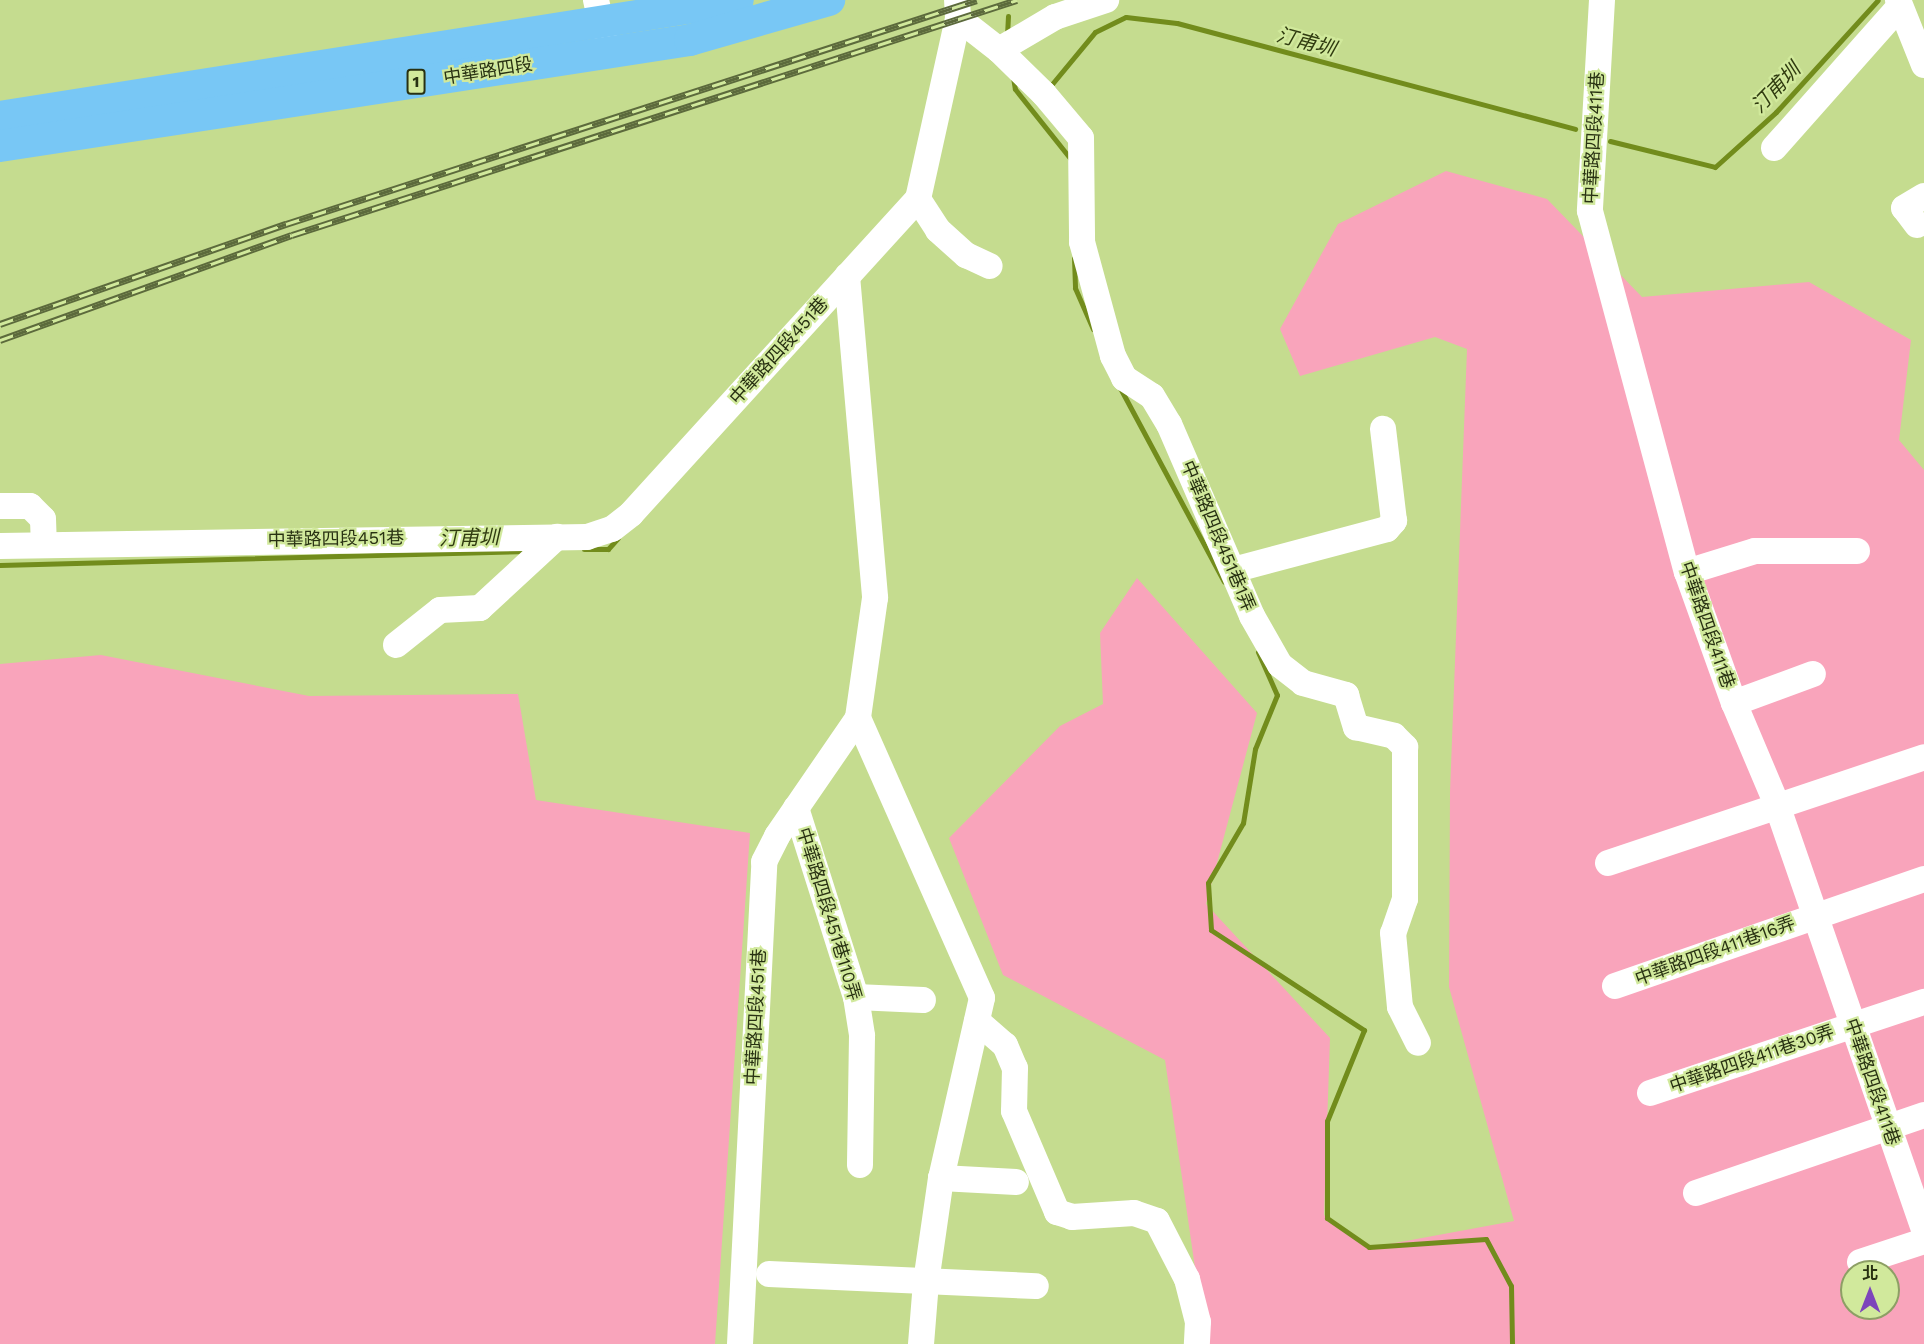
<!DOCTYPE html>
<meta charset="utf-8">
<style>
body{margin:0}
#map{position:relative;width:1924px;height:1344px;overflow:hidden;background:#c5dc8f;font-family:"Work Sans","Noto Sans TC",sans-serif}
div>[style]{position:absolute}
.green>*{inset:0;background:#f9a4bb}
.stream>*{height:5px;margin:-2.5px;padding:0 2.5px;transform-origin:2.5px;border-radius:2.5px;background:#728c1c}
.minor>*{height:26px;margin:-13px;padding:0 13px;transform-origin:13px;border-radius:13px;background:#fff}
.major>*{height:32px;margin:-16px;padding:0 16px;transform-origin:16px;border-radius:16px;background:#78c7f5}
.rail>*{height:7px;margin-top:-3.5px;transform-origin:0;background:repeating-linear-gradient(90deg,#d1e99c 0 14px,#5c6a3c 0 28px);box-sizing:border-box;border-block:2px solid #5c6a3c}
span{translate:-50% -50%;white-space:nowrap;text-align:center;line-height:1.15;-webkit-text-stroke:4.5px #d1e99c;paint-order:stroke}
.shield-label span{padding:2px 4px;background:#d1e99c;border:2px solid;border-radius:4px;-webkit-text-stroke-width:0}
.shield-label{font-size:16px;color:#283112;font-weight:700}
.street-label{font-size:18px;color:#283112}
.water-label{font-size:20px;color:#303b10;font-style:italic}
.north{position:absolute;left:1840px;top:1260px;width:60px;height:60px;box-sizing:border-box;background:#d1e99c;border:2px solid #8d9f65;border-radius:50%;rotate:0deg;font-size:16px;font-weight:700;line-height:24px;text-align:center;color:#283112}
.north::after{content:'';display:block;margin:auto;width:21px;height:27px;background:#7d45bb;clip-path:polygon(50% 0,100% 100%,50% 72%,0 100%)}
</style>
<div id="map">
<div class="green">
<i style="clip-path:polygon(evenodd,1446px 171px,1547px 199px,1642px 297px,1809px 282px,1911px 340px,1899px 440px,1924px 470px,1924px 1344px,1206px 1344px,1165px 1060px,1003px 975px,949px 838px,1060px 726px,1103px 704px,1100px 633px,1137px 578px,1257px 713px,1206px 904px,1330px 1038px,1324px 1215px,1368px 1248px,1514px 1221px,1449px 987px,1450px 792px,1467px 349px,1435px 337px,1300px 376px,1280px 329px,1338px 224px,1446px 171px,1852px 1272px,1888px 1272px,1888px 1308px,1852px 1308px,1852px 1272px)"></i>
<i style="clip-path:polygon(101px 655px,309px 696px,518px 694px,536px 800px,750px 833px,715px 1344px,0 1344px,0 664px)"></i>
</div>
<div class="stream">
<i style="left:1007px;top:35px;width:19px;rotate:-87deg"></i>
<i style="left:1013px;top:77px;width:12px;rotate:81deg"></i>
<i style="left:1015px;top:89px;width:93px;rotate:51.5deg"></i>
<i style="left:1052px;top:84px;width:67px;rotate:-50.4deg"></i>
<i style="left:1095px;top:32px;width:34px;rotate:-26deg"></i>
<i style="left:1126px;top:17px;width:51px;rotate:6.7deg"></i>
<i style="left:1177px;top:23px;width:412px;rotate:14.9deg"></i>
<i style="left:1610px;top:141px;width:108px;rotate:13.9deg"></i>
<i style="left:1715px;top:167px;width:82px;rotate:-42deg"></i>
<i style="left:1776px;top:112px;width:151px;rotate:-47.7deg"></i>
<i style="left:1074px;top:258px;width:30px;rotate:88deg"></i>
<i style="left:1075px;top:288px;width:45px;rotate:66.3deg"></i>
<i style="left:1119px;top:386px;width:222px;rotate:61.8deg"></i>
<i style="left:584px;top:549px;width:24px"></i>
<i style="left:608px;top:549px;width:15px;rotate:-48deg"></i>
<i style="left:0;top:565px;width:530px;rotate:-1.51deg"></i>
<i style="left:1258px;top:652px;width:47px;rotate:66.2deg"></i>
<i style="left:1277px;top:695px;width:58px;rotate:112.2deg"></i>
<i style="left:1255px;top:749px;width:75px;rotate:99.2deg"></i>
<i style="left:1243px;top:823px;width:69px;rotate:120.3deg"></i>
<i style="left:1208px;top:883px;width:47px;rotate:86.3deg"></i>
<i style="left:1211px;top:930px;width:183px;rotate:33.2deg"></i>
<i style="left:1364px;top:1030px;width:98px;rotate:112.1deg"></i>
<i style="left:1327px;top:1121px;width:97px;rotate:90deg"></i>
<i style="left:1327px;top:1218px;width:51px;rotate:34.6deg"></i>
<i style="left:1369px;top:1247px;width:117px;rotate:-3.9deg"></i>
<i style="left:1486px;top:1239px;width:53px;rotate:62deg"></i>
<i style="left:1511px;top:1286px;width:58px;rotate:89deg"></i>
</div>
<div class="minor">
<i style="left:596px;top:0;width:42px;rotate:77.6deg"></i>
<i style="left:1602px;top:0;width:211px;rotate:93.3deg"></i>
<i style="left:1590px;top:211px;width:374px;rotate:75deg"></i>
<i style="left:1687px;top:572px;width:139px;rotate:70.3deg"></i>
<i style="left:1734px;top:703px;width:111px;rotate:67.1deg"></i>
<i style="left:1777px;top:805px;width:450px;rotate:70.9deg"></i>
<i style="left:1898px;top:0;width:70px;rotate:68.2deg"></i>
<i style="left:958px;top:18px;width:52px;rotate:38deg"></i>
<i style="left:999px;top:50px;width:63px;rotate:44.4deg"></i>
<i style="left:1044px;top:94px;width:57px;rotate:49.9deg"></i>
<i style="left:1081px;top:138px;width:104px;rotate:89.4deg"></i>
<i style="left:1082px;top:242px;width:118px;rotate:74.8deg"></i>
<i style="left:1113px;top:356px;width:25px;rotate:63deg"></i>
<i style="left:1124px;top:378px;width:33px;rotate:33deg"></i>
<i style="left:1152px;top:396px;width:33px;rotate:59deg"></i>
<i style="left:1169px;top:424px;width:209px;rotate:66.6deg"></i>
<i style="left:1252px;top:616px;width:56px;rotate:60.3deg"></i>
<i style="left:1280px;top:665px;width:29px;rotate:38deg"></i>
<i style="left:1303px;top:683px;width:45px;rotate:15.6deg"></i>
<i style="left:1346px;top:695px;width:34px;rotate:73deg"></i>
<i style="left:1356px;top:727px;width:39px;rotate:13deg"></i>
<i style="left:1394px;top:736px;width:16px;rotate:45deg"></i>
<i style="left:1405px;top:747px;width:152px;rotate:90deg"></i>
<i style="left:1405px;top:899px;width:36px;rotate:109deg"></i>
<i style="left:1393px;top:933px;width:74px;rotate:84.6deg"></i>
<i style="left:1400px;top:1007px;width:40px;rotate:63.4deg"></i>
<i style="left:999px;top:50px;width:65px;rotate:-30.5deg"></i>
<i style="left:1055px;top:17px;width:54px;rotate:-18.4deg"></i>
<i style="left:1774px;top:148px;width:188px;rotate:-48.4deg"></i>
<i style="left:918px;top:199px;width:37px;rotate:57deg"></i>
<i style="left:938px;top:230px;width:38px;rotate:42deg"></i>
<i style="left:966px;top:255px;width:26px;rotate:25deg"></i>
<i style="left:1917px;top:225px;width:21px;rotate:-127deg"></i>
<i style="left:1904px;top:208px;width:23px;rotate:-31deg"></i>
<i style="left:847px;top:276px;width:323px;rotate:85deg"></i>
<i style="left:875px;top:598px;width:121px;rotate:98.1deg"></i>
<i style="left:858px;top:718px;width:306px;rotate:66.1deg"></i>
<i style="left:982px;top:998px;width:185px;rotate:102.8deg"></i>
<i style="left:941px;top:1178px;width:105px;rotate:98.2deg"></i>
<i style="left:926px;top:1282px;width:62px;rotate:94.6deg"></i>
<i style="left:0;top:506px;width:30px"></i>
<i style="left:30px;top:506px;width:18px;rotate:45deg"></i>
<i style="left:43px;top:519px;width:25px;rotate:88deg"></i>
<i style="left:0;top:546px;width:587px;rotate:-0.88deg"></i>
<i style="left:587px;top:537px;width:26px;rotate:-18deg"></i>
<i style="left:612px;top:529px;width:24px;rotate:-38deg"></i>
<i style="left:631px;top:514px;width:426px;rotate:-47.7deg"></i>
<i style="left:918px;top:199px;width:185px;rotate:-77.5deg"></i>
<i style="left:958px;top:18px;width:18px;rotate:-93deg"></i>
<i style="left:1233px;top:570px;width:159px;rotate:-14.9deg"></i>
<i style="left:1387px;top:529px;width:11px;rotate:-49deg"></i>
<i style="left:1394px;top:521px;width:93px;rotate:-96.8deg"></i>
<i style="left:1687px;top:572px;width:71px;rotate:-17.2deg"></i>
<i style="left:1755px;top:551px;width:102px"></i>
<i style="left:396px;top:645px;width:56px;rotate:-38.5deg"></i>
<i style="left:440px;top:610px;width:40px;rotate:-2.9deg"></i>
<i style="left:480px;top:608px;width:105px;rotate:-42.7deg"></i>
<i style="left:1734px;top:703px;width:84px;rotate:-20.2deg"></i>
<i style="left:796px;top:808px;width:198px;rotate:72.4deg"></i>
<i style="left:856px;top:997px;width:39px;rotate:81deg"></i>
<i style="left:862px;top:1036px;width:129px;rotate:90.9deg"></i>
<i style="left:1608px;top:863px;width:333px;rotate:-18.5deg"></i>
<i style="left:1615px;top:986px;width:327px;rotate:-19.1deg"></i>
<i style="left:856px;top:997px;width:67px;rotate:2.6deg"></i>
<i style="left:977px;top:1021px;width:37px;rotate:41deg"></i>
<i style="left:1005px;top:1045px;width:25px;rotate:67deg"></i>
<i style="left:1015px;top:1068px;width:43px;rotate:91.3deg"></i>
<i style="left:1014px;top:1111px;width:110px;rotate:66.9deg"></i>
<i style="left:1057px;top:1212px;width:16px;rotate:18deg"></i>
<i style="left:1072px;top:1217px;width:62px;rotate:-3.7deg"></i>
<i style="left:1134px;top:1213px;width:24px;rotate:19deg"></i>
<i style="left:1157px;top:1221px;width:65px;rotate:62.7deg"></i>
<i style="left:1187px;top:1279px;width:44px;rotate:75.7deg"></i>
<i style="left:1198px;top:1322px;width:22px;rotate:93deg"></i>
<i style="left:1650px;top:1093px;width:289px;rotate:-18.4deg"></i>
<i style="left:941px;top:1178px;width:75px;rotate:3.1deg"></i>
<i style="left:1696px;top:1193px;width:241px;rotate:-18.9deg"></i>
<i style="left:1860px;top:1262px;width:67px;rotate:-18.2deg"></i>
<i style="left:769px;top:1274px;width:267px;rotate:2.6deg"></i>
<i style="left:740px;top:1344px;width:483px;rotate:-87.1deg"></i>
<i style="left:764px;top:862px;width:29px;rotate:-63deg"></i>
<i style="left:777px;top:836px;width:143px;rotate:-55.5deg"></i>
</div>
<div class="major">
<i style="left:0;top:117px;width:747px;rotate:-9.01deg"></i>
<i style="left:0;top:146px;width:698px;rotate:-8.73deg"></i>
<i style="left:690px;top:40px;width:145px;rotate:-16.1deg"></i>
</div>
<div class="rail">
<i style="left:0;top:324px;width:303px;rotate:-19.3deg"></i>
<i style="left:286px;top:224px;width:726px;rotate:-17.96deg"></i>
<i style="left:0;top:340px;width:310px;rotate:-19.8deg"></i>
<i style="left:292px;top:235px;width:762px;rotate:-17.96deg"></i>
</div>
<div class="shield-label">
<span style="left:416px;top:82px">1</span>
</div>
<div class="street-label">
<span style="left:488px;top:71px;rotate:-9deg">中華路四段</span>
<span style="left:1594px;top:138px;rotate:-87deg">中華路四段411巷</span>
<span style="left:779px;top:351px;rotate:-48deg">中華路四段451巷</span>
<span style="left:1218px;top:536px;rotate:67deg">中華路四段451巷1弄</span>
<span style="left:336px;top:539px;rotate:-1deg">中華路四段451巷</span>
<span style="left:1707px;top:625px;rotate:71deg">中華路四段411巷</span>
<span style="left:829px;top:914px;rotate:73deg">中華路四段451巷110弄</span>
<span style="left:1715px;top:951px;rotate:-20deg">中華路四段411巷16弄</span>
<span style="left:756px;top:1017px;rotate:-87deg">中華路四段451巷</span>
<span style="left:1752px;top:1059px;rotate:-19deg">中華路四段411巷30弄</span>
<span style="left:1872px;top:1082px;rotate:71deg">中華路四段411巷</span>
</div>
<div class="water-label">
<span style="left:1306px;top:42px;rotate:15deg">汀甫圳</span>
<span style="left:1776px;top:88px;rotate:-46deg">汀甫圳</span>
<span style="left:469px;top:538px;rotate:-1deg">汀甫圳</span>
</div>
<div class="north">北</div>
</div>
